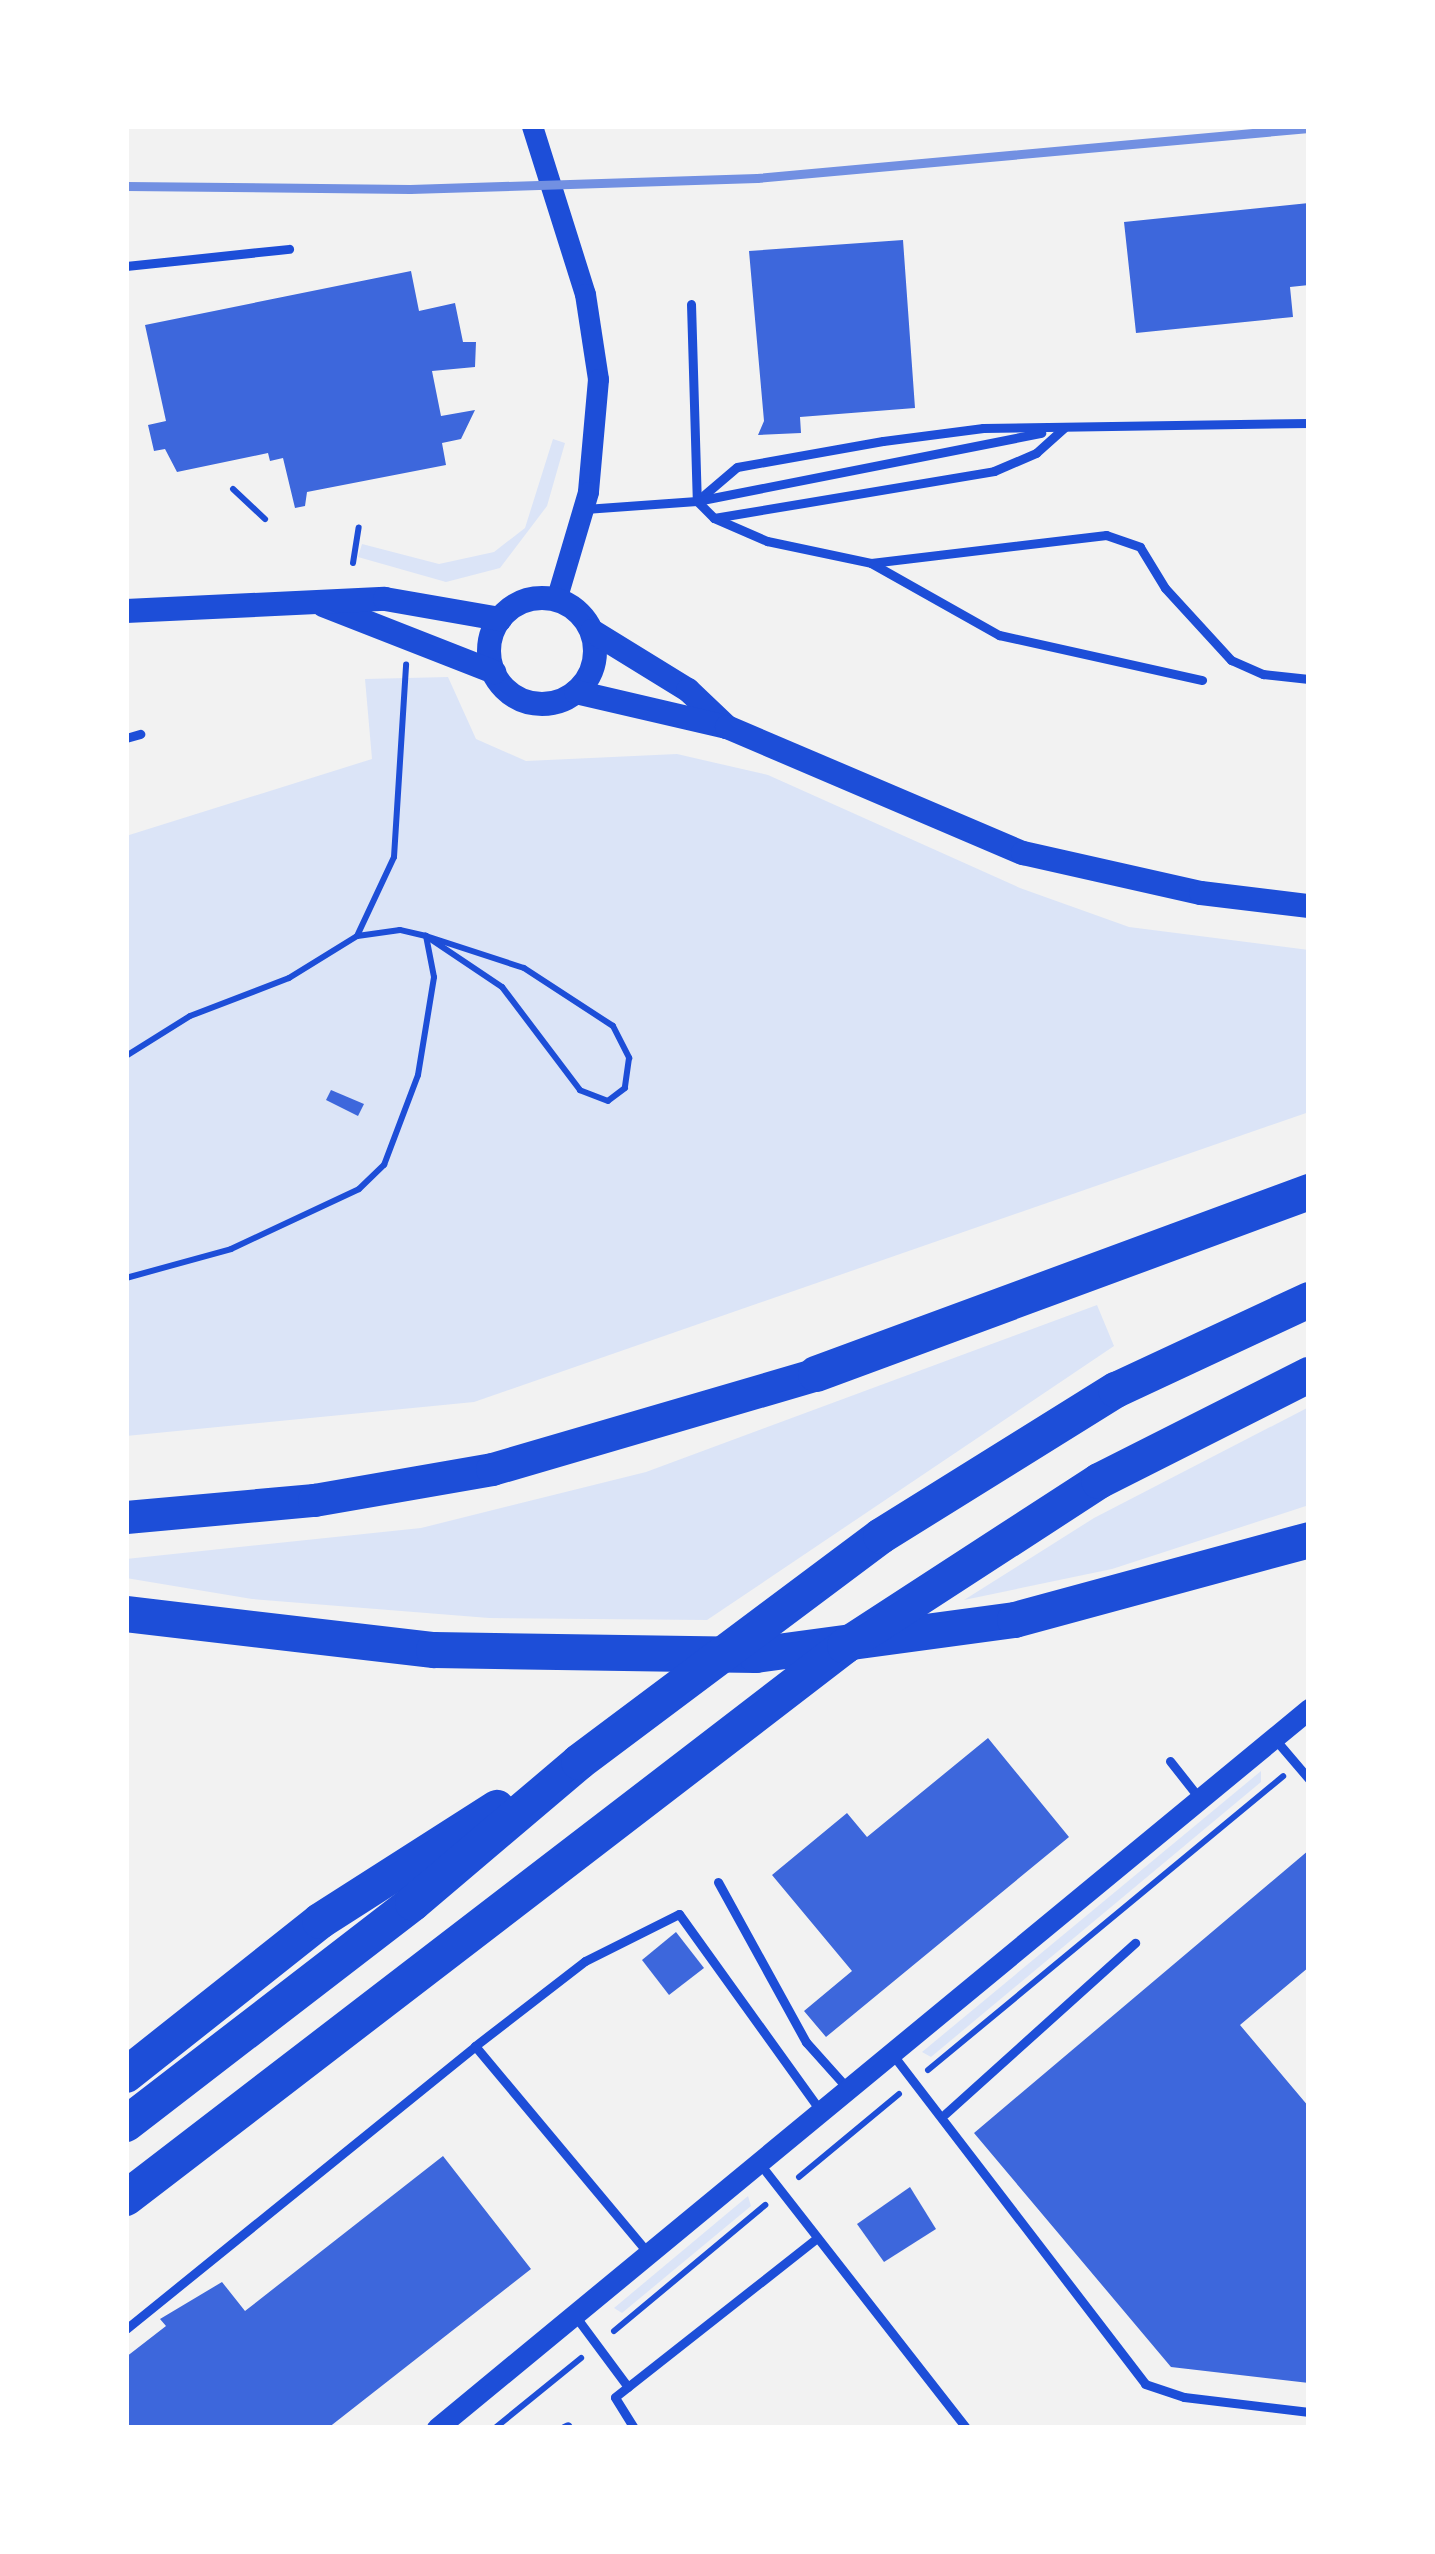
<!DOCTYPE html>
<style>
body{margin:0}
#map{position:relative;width:1435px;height:2554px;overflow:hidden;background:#f2f2f2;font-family:"Fira Sans Condensed",sans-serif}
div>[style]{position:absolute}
.green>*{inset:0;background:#dbe4f7}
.building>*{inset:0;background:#3d67dc}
.path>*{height:6px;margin:-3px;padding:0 3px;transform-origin:3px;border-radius:3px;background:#1d4ed8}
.service>*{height:9px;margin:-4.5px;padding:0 4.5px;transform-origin:4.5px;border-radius:4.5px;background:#1d4ed8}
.tertiary>*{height:21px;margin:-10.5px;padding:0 10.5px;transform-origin:10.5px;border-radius:10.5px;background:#1d4ed8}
.secondary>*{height:24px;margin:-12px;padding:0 12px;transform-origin:12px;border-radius:12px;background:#1d4ed8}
.secondary>.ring{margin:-12px;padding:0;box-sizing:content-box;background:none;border:24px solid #1d4ed8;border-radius:50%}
.trunk>*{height:33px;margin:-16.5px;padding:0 16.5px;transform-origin:16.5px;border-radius:16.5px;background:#1d4ed8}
.motorway>*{height:36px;margin:-18px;padding:0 18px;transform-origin:18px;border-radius:18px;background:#1d4ed8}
.rail>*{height:9px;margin:-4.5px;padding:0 4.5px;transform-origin:4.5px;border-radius:4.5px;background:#7290e2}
span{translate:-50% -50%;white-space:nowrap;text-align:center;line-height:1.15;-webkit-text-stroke:9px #fff;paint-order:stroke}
.frame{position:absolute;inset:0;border:129px solid #fff;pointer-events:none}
</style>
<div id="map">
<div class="green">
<i style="clip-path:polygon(553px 439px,565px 443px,547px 506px,500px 568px,446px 582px,358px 557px,362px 544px,439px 564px,494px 552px,525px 528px)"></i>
<i style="clip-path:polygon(448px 677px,476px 739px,526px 761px,677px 754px,768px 775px,1020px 888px,1129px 927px,1309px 950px,1309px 1112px,474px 1402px,126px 1436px,126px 836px,372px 759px,365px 679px)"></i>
<i style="clip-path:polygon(1097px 1305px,1114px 1346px,707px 1620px,489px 1618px,252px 1599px,126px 1578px,126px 1559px,421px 1528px,646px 1472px)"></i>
<i style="clip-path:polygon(1309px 1407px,1309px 1505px,1112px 1569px,964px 1600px,1094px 1518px)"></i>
<i style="clip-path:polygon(1261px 1771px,1261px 1782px,931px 2057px,922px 2052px)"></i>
<i style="clip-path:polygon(748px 2196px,751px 2206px,622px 2313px,614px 2308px)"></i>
</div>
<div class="building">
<i style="clip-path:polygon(1309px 203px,1309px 285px,1290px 287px,1293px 317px,1136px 333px,1124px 222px)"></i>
<i style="clip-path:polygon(903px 240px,915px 408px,800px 417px,801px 433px,758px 435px,764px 421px,749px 251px)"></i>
<i style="clip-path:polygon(411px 271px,419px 311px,455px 303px,463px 342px,476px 342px,475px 367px,432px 371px,441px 416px,475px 410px,461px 439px,442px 443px,446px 465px,307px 492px,305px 506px,295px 508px,283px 458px,270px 461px,268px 453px,177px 472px,165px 449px,154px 451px,148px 425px,166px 421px,145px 325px)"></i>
<i style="clip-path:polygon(331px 1090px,364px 1104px,358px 1116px,326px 1100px)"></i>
<i style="clip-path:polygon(988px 1738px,1069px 1837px,826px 2037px,804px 2011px,852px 1971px,772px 1875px,847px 1813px,867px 1837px)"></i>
<i style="clip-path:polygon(1309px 1850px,1309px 1967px,1240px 2025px,1309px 2107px,1309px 2383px,1171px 2367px,974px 2133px)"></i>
<i style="clip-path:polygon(676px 1932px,704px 1968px,669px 1995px,642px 1960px)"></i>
<i style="clip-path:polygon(443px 2156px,531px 2269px,328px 2428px,126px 2428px,126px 2357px,166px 2326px,160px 2319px,222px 2282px,245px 2311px)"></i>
<i style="clip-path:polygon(910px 2187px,936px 2229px,884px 2262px,857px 2224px)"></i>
</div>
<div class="path">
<i style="left:233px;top:489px;width:44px;rotate:43.2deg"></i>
<i style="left:353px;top:563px;width:36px;rotate:-81deg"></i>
<i style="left:426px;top:936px;width:103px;rotate:18.1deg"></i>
<i style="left:524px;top:968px;width:106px;rotate:33.1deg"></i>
<i style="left:613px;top:1026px;width:36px;rotate:63deg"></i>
<i style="left:629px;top:1058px;width:30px;rotate:98deg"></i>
<i style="left:625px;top:1088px;width:21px;rotate:143deg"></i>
<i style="left:608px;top:1101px;width:30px;rotate:-159deg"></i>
<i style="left:580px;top:1090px;width:129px;rotate:-127.1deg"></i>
<i style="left:502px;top:987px;width:92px;rotate:-146.1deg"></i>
<i style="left:126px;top:1056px;width:75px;rotate:-32deg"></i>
<i style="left:190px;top:1016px;width:106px;rotate:-21deg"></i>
<i style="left:289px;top:978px;width:80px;rotate:-31.7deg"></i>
<i style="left:357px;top:936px;width:87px;rotate:-64.9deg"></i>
<i style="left:394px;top:857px;width:193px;rotate:-86.4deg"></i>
<i style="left:126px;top:1278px;width:109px;rotate:-15.4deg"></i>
<i style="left:231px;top:1249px;width:141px;rotate:-25.1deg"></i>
<i style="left:359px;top:1189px;width:35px;rotate:-44deg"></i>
<i style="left:384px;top:1165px;width:96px;rotate:-69.3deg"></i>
<i style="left:418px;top:1075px;width:99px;rotate:-80.7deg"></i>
<i style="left:434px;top:977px;width:42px;rotate:-101deg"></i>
<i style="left:426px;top:936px;width:27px;rotate:-167deg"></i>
<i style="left:400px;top:930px;width:43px;rotate:172.1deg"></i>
<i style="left:928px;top:2070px;width:461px;rotate:-39.6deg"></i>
<i style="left:799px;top:2177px;width:130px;rotate:-39.7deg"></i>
<i style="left:614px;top:2331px;width:197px;rotate:-39.8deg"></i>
<i style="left:495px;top:2428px;width:111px;rotate:-39.1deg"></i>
</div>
<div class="service">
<i style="left:126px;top:266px;width:164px;rotate:-6deg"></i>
<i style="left:691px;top:304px;width:197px;rotate:88.3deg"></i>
<i style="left:697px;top:501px;width:24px;rotate:45deg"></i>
<i style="left:714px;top:518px;width:58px;rotate:23.5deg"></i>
<i style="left:767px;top:541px;width:106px;rotate:11.9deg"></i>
<i style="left:871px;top:563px;width:237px;rotate:-6.8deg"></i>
<i style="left:1106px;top:535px;width:36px;rotate:19deg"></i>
<i style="left:1140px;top:547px;width:48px;rotate:58.6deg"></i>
<i style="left:1165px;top:588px;width:98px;rotate:47.5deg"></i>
<i style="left:1231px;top:660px;width:35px;rotate:24deg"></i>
<i style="left:1263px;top:674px;width:46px;rotate:6.2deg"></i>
<i style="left:697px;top:501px;width:52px;rotate:-40.4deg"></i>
<i style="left:737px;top:467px;width:148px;rotate:-10.1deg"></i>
<i style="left:883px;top:441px;width:101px;rotate:-7.4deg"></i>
<i style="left:983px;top:428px;width:326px;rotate:-0.9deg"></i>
<i style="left:585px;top:509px;width:112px;rotate:-4.1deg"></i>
<i style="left:697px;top:501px;width:351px;rotate:-11.2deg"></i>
<i style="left:714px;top:518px;width:284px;rotate:-9.5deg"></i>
<i style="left:994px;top:471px;width:46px;rotate:-23.2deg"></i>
<i style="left:1036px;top:453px;width:38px;rotate:-42deg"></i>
<i style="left:871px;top:563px;width:147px;rotate:29.4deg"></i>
<i style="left:999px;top:635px;width:208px;rotate:12.5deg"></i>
<i style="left:126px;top:738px;width:15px;rotate:-16deg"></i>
<i style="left:1274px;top:1738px;width:54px;rotate:49.5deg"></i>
<i style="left:1170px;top:1761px;width:48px;rotate:51.7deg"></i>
<i style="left:718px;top:1882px;width:183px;rotate:61.2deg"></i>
<i style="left:806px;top:2042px;width:64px;rotate:48.1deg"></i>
<i style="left:475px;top:2046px;width:139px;rotate:-37.7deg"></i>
<i style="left:585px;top:1961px;width:105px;rotate:-26.6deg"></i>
<i style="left:679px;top:1914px;width:240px;rotate:54.3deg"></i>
<i style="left:893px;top:2055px;width:414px;rotate:52.5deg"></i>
<i style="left:1145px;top:2384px;width:41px;rotate:18.4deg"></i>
<i style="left:1184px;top:2397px;width:126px;rotate:6.8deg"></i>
<i style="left:945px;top:2114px;width:256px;rotate:-42deg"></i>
<i style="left:760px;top:2164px;width:335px;rotate:52deg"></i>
<i style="left:576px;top:2317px;width:87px;rotate:53.4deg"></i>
<i style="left:126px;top:2329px;width:449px;rotate:-39deg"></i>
<i style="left:475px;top:2046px;width:271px;rotate:50.1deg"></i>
<i style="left:564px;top:2428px;width:4px;rotate:-27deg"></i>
<i style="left:634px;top:2428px;width:36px;rotate:-122deg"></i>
<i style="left:615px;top:2397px;width:257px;rotate:-38.2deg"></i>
</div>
<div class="tertiary">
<i style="left:532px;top:126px;width:176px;rotate:72.5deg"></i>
<i style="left:585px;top:294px;width:86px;rotate:81.3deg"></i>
<i style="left:598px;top:379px;width:113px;rotate:95.1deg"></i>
<i style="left:588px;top:492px;width:113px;rotate:106.5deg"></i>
<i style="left:437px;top:2428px;width:1130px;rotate:-39.51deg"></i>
</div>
<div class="secondary">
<i class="ring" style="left:489px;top:598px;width:82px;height:82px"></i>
<i style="left:323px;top:605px;width:184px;rotate:21.4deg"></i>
<i style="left:126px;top:611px;width:259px;rotate:-2.7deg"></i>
<i style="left:385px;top:599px;width:117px;rotate:9.9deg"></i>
<i style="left:592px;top:631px;width:113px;rotate:31.6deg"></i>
<i style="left:688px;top:690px;width:54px;rotate:43.5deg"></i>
<i style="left:576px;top:692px;width:155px;rotate:13.1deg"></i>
<i style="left:727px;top:727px;width:322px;rotate:23.1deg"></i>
<i style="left:1023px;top:853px;width:182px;rotate:12.7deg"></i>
<i style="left:1201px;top:893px;width:109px;rotate:6.9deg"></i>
</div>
<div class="trunk">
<i style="left:126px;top:1517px;width:189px;rotate:-5.2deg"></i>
<i style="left:314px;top:1500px;width:181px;rotate:-9.9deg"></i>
<i style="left:492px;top:1469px;width:338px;rotate:-16.3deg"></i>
</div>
<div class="motorway">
<i style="left:816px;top:1374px;width:526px;rotate:-20.26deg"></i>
<i style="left:126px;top:1614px;width:310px;rotate:6.7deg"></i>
<i style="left:434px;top:1650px;width:322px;rotate:0.9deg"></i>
<i style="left:756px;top:1655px;width:261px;rotate:-7.7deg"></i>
<i style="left:1015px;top:1620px;width:305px;rotate:-15.2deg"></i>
<i style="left:126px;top:2075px;width:248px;rotate:-38.4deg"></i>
<i style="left:320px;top:1921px;width:210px;rotate:-32.6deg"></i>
<i style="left:126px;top:2124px;width:362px;rotate:-37.6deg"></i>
<i style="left:413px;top:1903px;width:218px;rotate:-40.3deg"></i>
<i style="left:579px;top:1762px;width:377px;rotate:-36.8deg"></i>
<i style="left:881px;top:1536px;width:277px;rotate:-31.9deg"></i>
<i style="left:1116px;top:1390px;width:213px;rotate:-25deg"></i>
<i style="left:126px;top:2198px;width:906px;rotate:-37.51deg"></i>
<i style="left:845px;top:1646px;width:303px;rotate:-33deg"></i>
<i style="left:1099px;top:1481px;width:235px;rotate:-26.8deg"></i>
</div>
<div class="rail">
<i style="left:126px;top:186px;width:284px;rotate:0.6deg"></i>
<i style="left:410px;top:189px;width:347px;rotate:-1.8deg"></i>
<i style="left:757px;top:178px;width:554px;rotate:-5.18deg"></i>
</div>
<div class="frame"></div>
</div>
